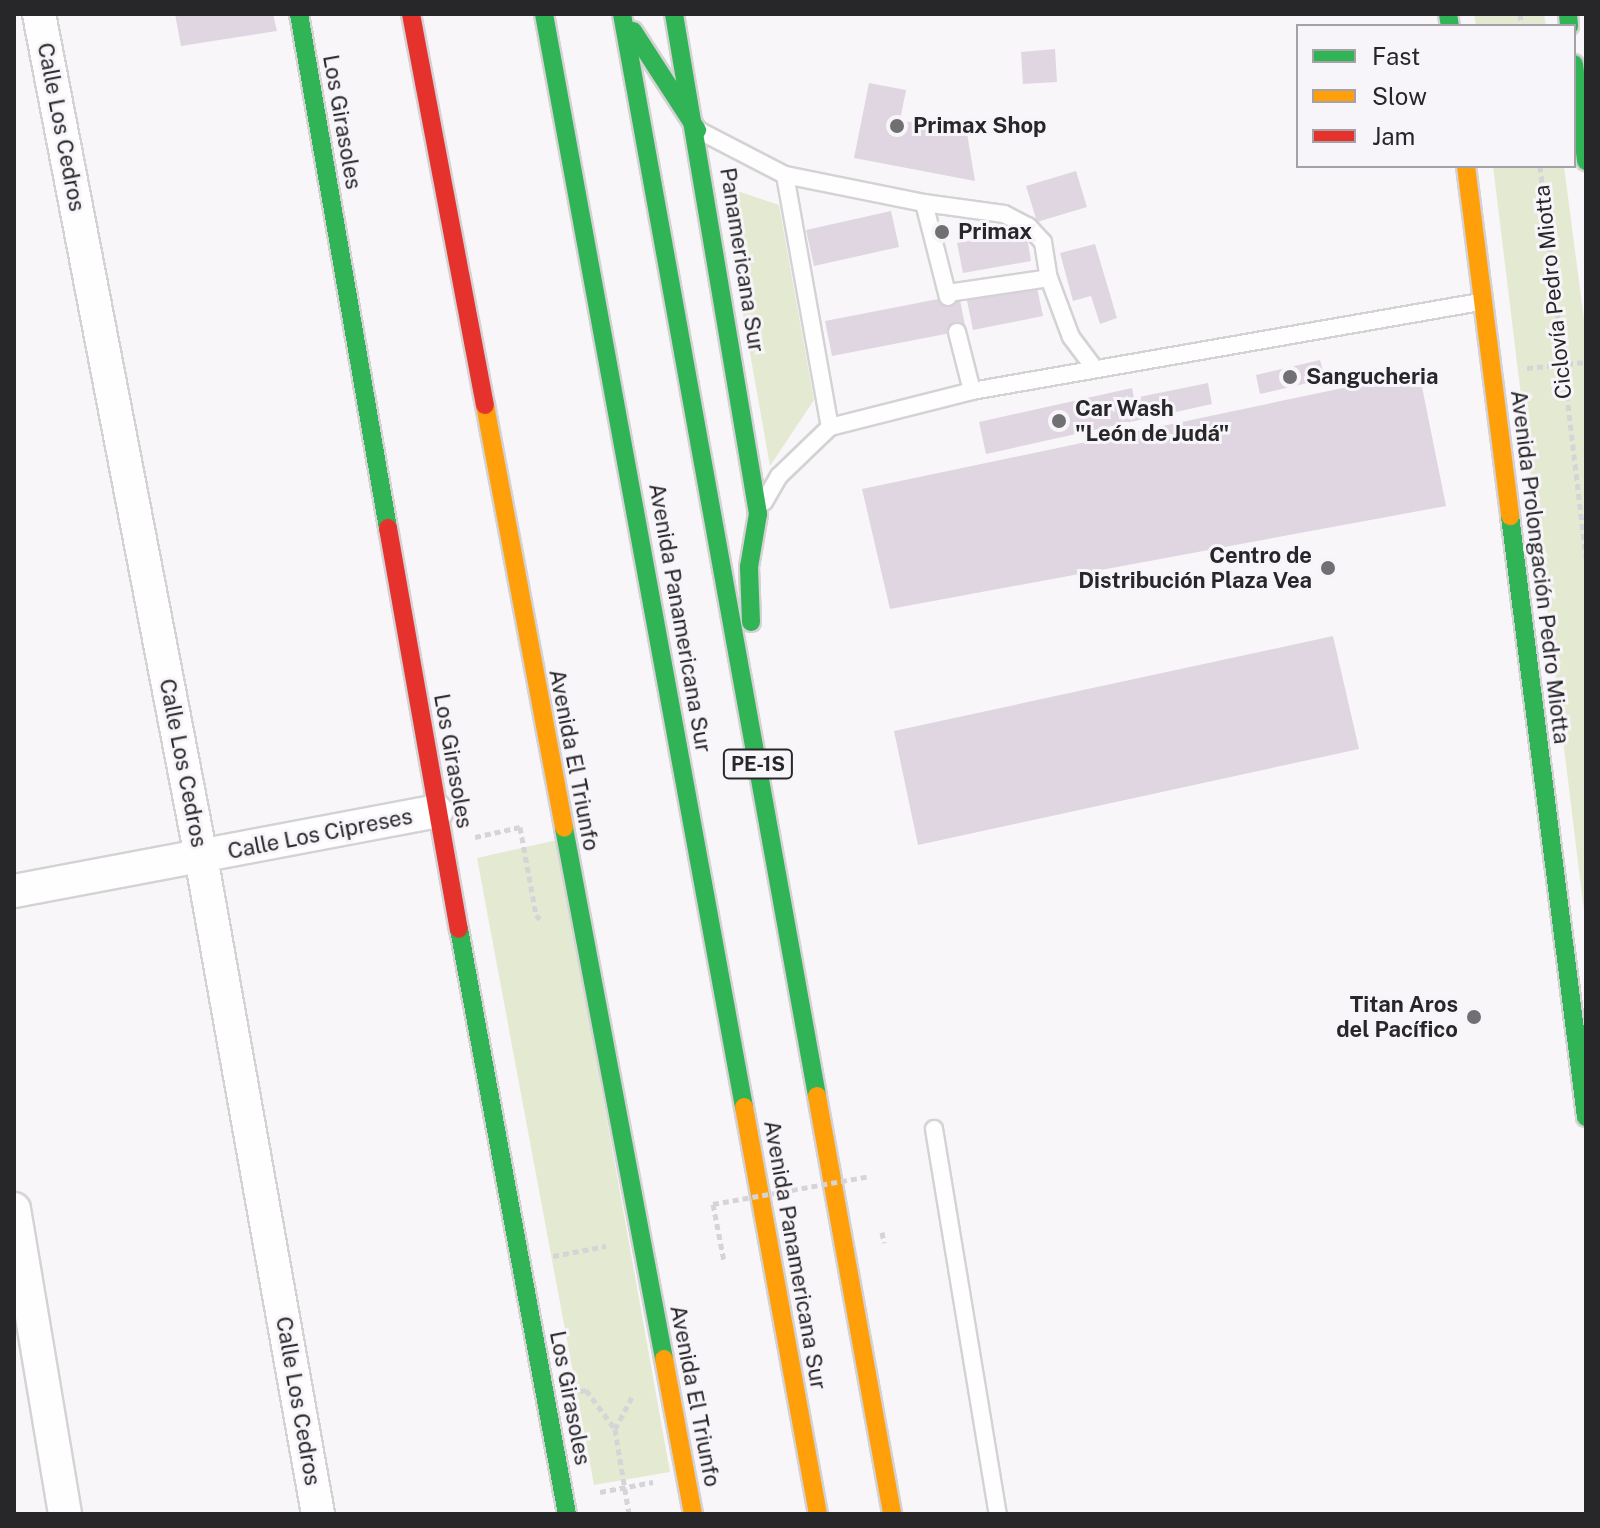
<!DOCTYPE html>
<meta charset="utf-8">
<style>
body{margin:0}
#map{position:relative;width:1600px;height:1528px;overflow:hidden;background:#f8f6f9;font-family:"Public Sans",sans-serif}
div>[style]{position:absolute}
.green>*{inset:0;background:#e4ead2}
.building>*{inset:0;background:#dfd6e2}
.path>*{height:5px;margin-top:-2.5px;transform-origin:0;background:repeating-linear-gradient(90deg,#d5d4d6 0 6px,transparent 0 10px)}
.roads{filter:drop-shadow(2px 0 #d4d2d5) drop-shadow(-2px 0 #d4d2d5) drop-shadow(0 2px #d4d2d5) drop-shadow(0 -2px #d4d2d5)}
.lane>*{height:16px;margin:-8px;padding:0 8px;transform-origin:8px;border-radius:8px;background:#fefefe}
.street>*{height:32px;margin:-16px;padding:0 16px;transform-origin:16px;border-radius:16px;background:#fefefe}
.fast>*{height:18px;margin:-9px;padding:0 9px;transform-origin:9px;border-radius:9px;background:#30b455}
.slow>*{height:18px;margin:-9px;padding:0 9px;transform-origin:9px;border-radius:9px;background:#ff9f0a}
.jam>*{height:18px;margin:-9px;padding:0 9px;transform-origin:9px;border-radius:9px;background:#e5322d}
.path-bridge>*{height:5px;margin-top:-2.5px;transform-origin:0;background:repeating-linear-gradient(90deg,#d5d4d6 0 6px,transparent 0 10px)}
.dots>*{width:22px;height:22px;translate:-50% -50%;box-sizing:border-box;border:4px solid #f8f5fa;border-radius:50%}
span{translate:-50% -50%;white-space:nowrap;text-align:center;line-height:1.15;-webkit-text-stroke:6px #f8f5fa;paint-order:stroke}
.shield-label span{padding:2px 6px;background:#f8f5fa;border:2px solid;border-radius:6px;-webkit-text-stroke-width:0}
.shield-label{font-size:20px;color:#272628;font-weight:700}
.street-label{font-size:22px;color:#272628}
.poi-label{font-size:22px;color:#272628;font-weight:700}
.left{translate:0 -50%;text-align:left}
.right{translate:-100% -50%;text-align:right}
.frame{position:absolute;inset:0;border:16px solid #272628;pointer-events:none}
.legend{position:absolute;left:1296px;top:24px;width:280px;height:144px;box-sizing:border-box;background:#f8f5fa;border:2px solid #a4a2a6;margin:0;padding:10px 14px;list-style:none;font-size:24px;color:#272628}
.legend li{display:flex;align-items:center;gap:16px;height:40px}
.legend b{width:40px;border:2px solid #a4a2a6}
</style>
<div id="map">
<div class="green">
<i style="clip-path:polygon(1474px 14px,1544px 14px,1546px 26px,1476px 26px)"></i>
<i style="clip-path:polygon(1493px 166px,1564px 166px,1586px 335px,1586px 928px)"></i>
<i style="clip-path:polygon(720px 185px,779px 205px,814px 400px,770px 466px)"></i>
<i style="clip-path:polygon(557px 840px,670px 1472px,594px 1485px,477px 858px)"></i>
</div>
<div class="building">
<i style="clip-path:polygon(175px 14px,273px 14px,277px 31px,181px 46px)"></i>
<i style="clip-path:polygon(1055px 49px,1057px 82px,1023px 84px,1021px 52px)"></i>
<i style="clip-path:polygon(869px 83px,906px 90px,900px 120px,967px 133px,975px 181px,854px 158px)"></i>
<i style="clip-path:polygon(1076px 171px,1087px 207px,1037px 222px,1026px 186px)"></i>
<i style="clip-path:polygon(891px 211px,899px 247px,814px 266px,806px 230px)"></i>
<i style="clip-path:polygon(1026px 231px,1031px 261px,963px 273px,957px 243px)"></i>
<i style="clip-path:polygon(1095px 244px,1117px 318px,1100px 324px,1091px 296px,1073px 301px,1060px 253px)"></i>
<i style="clip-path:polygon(1036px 283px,1043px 316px,973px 330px,966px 296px)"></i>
<i style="clip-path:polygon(959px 295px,966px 330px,832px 356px,825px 321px)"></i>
<i style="clip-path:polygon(1320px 360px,1325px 379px,1260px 394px,1256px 375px)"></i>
<i style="clip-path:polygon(1419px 372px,1446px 506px,890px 609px,862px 489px)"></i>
<i style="clip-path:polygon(1208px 383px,1212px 404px,986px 454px,979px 422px,1132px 388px,1134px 398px)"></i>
<i style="clip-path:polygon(1333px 636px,1359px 749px,918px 845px,894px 731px)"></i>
</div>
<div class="path">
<i style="left:1520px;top:14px;width:12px;rotate:81deg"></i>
<i style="left:1540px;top:166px;width:397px;rotate:83.3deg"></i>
<i style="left:1527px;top:368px;width:59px;rotate:-5.8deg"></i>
<i style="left:520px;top:827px;width:89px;rotate:79.7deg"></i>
<i style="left:536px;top:915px;width:10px;rotate:45deg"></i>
<i style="left:475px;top:837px;width:46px;rotate:-12.5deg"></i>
<i style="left:713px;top:1204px;width:58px;rotate:79.1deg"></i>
<i style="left:882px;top:1232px;width:11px;rotate:80deg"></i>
<i style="left:553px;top:1256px;width:54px;rotate:-10.7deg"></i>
<i style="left:580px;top:1391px;width:6px;rotate:-9deg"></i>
<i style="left:586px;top:1390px;width:49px;rotate:53.4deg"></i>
<i style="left:600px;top:1492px;width:54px;rotate:-10.7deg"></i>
<i style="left:629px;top:1514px;width:86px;rotate:-99.4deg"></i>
<i style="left:615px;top:1429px;width:38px;rotate:-62deg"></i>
</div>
<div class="roads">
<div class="lane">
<i style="left:700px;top:131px;width:96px;rotate:27.4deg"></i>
<i style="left:785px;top:175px;width:256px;rotate:79.9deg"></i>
<i style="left:830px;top:427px;width:71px;rotate:136.1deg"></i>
<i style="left:779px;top:476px;width:30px;rotate:120deg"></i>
<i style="left:785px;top:175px;width:142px;rotate:11.4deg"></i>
<i style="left:924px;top:203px;width:97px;rotate:75.7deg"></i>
<i style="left:924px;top:203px;width:81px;rotate:7.8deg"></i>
<i style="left:1004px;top:214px;width:27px;rotate:27deg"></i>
<i style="left:1028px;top:226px;width:22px;rotate:47deg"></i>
<i style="left:1043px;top:242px;width:36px;rotate:81deg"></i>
<i style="left:1049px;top:278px;width:63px;rotate:69.6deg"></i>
<i style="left:1071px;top:337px;width:40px;rotate:53deg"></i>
<i style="left:948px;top:293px;width:102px;rotate:-8.4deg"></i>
<i style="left:957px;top:332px;width:61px;rotate:75.7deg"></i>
<i style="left:830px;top:427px;width:146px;rotate:-14.2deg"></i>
<i style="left:972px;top:391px;width:516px;rotate:-9.94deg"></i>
<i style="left:934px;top:1129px;width:390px;rotate:80.6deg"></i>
</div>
<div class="street">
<i style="left:39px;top:14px;width:858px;rotate:79.12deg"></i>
<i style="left:201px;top:857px;width:667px;rotate:79.9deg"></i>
<i style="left:14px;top:891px;width:430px;rotate:-10.7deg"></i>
<i style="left:14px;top:1209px;width:309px;rotate:80.5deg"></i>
</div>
<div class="fast">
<i style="left:299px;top:14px;width:522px;rotate:80.18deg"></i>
<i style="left:544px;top:14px;width:1111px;rotate:79.63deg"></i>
<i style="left:622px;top:14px;width:1099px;rotate:79.78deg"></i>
<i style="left:674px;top:14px;width:507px;rotate:80.46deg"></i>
<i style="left:1448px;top:14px;width:12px;rotate:81deg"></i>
<i style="left:1568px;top:14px;width:12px;rotate:85deg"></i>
<i style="left:633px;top:31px;width:118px;rotate:57.1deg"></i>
<i style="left:1574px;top:64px;width:98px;rotate:82.9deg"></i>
<i style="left:1510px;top:516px;width:606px;rotate:82.79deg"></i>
<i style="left:751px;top:622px;width:55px;rotate:-92.1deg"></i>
<i style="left:749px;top:567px;width:54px;rotate:-80.4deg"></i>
<i style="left:564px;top:828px;width:540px;rotate:79.33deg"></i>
<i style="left:459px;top:929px;width:595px;rotate:79.54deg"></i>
</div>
<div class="slow">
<i style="left:1466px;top:166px;width:353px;rotate:82.8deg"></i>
<i style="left:485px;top:405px;width:430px;rotate:79.4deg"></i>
<i style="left:817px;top:1096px;width:425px;rotate:79.8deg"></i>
<i style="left:744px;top:1107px;width:414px;rotate:79.7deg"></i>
<i style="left:664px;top:1359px;width:158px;rotate:79.4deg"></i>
</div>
<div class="jam">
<i style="left:411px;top:14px;width:398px;rotate:79.3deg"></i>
<i style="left:388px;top:528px;width:407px;rotate:80deg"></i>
</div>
</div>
<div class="path-bridge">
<i style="left:713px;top:1204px;width:159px;rotate:-10.1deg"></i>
</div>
<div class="dots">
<i style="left:897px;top:126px;background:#706f71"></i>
<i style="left:942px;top:232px;background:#706f71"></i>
<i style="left:1290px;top:377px;background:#706f71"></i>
<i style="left:1059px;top:421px;background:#706f71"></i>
<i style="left:1328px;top:568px;background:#706f71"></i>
<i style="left:1474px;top:1017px;background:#706f71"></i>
</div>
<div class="shield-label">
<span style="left:758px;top:764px">PE-1S</span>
</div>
<div class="street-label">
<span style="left:342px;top:122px;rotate:80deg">Los Girasoles</span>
<span style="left:61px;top:127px;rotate:79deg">Calle Los Cedros</span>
<span style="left:742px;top:260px;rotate:81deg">Panamericana Sur</span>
<span style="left:1553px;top:292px;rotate:-96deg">Ciclovía Pedro Miotta</span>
<span style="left:1540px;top:567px;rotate:83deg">Avenida Prolongación Pedro Miotta</span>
<span style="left:680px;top:618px;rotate:80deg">Avenida Panamericana Sur</span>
<span style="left:574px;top:760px;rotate:79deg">Avenida El Triunfo</span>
<span style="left:453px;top:761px;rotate:80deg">Los Girasoles</span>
<span style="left:183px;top:763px;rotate:79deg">Calle Los Cedros</span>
<span style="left:320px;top:834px;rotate:-11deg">Calle Los Cipreses</span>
<span style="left:795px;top:1255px;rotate:80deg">Avenida Panamericana Sur</span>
<span style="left:695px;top:1396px;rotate:79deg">Avenida El Triunfo</span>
<span style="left:570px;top:1398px;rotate:79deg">Los Girasoles</span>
<span style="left:298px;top:1401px;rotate:80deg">Calle Los Cedros</span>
</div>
<div class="poi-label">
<span class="left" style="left:913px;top:126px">Primax Shop</span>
<span class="left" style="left:958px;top:232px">Primax</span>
<span class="left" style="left:1306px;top:377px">Sangucheria</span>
<span class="left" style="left:1075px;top:421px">Car Wash<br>"León de Judá"</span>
<span class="right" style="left:1312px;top:568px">Centro de<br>Distribución Plaza Vea</span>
<span class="right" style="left:1458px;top:1017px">Titan Aros<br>del Pacífico</span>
</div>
<div class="frame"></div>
<ul class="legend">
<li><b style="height:10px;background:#30b455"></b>Fast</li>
<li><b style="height:10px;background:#ff9f0a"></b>Slow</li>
<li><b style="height:10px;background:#e5322d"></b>Jam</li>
</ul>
</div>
